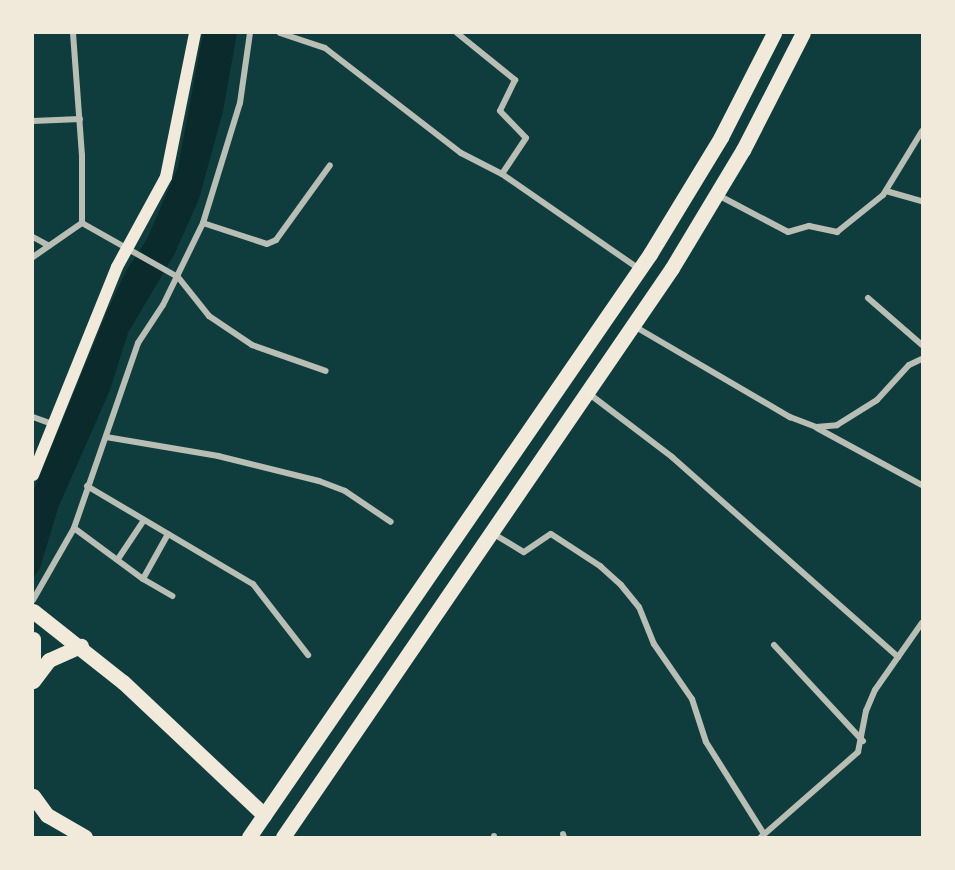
<!DOCTYPE html>
<style>
body{margin:0}
#map{position:relative;width:955px;height:870px;overflow:hidden;background:#0f3d3e;font-family:"Asap Condensed",sans-serif}
div>[style]{position:absolute}
.water>*{inset:0;background:#0a2a2b}
.minor>*{height:6px;margin:-3px;padding:0 3px;transform-origin:3px;border-radius:3px;background:#b8beb3}
.secondary>*{height:12px;margin:-6px;padding:0 6px;transform-origin:6px;border-radius:6px;background:#f1e9da}
.primary>*{height:15px;margin:-7.5px;padding:0 7.5px;transform-origin:7.5px;border-radius:7.5px;background:#f1e9da}
span{translate:-50% -50%;white-space:nowrap;text-align:center;line-height:1.15;-webkit-text-stroke:4.5px #f1e9da;paint-order:stroke}
.frame{position:absolute;inset:0;border:34px solid #f1e9da;pointer-events:none}
</style>
<div id="map">
<div class="water">
<i style="clip-path:polygon(203px 33px,237px 33px,223px 111px,199px 199px,174px 255px,128px 333px,110px 390px,58px 508px,40px 568px,33px 578px,33px 492px,107px 312px,126px 271px,147px 239px,178px 167px)"></i>
</div>
<div class="minor">
<i style="left:73px;top:33px;width:122px;rotate:85.8deg"></i>
<i style="left:82px;top:155px;width:68px;rotate:90deg"></i>
<i style="left:82px;top:223px;width:110px;rotate:29.4deg"></i>
<i style="left:178px;top:277px;width:50px;rotate:51.5deg"></i>
<i style="left:209px;top:316px;width:52px;rotate:34deg"></i>
<i style="left:252px;top:345px;width:78px;rotate:19.4deg"></i>
<i style="left:280px;top:33px;width:47px;rotate:18.4deg"></i>
<i style="left:325px;top:48px;width:172px;rotate:37.7deg"></i>
<i style="left:461px;top:153px;width:46px;rotate:27.1deg"></i>
<i style="left:502px;top:174px;width:167px;rotate:34.7deg"></i>
<i style="left:457px;top:33px;width:75px;rotate:39deg"></i>
<i style="left:515px;top:80px;width:34px;rotate:116deg"></i>
<i style="left:500px;top:111px;width:37px;rotate:46deg"></i>
<i style="left:526px;top:138px;width:43px;rotate:123.7deg"></i>
<i style="left:33px;top:121px;width:47px;rotate:-2.4deg"></i>
<i style="left:886px;top:191px;width:37px;rotate:16deg"></i>
<i style="left:716px;top:194px;width:81px;rotate:27.8deg"></i>
<i style="left:788px;top:232px;width:22px;rotate:-16deg"></i>
<i style="left:809px;top:226px;width:29px;rotate:12deg"></i>
<i style="left:837px;top:232px;width:59px;rotate:-38.8deg"></i>
<i style="left:883px;top:195px;width:75px;rotate:-58.6deg"></i>
<i style="left:203px;top:223px;width:67px;rotate:18.2deg"></i>
<i style="left:267px;top:244px;width:10px;rotate:-24deg"></i>
<i style="left:276px;top:240px;width:92px;rotate:-54.2deg"></i>
<i style="left:33px;top:237px;width:18px;rotate:29deg"></i>
<i style="left:33px;top:257px;width:60px;rotate:-34.8deg"></i>
<i style="left:868px;top:298px;width:72px;rotate:41deg"></i>
<i style="left:634px;top:326px;width:181px;rotate:30.3deg"></i>
<i style="left:790px;top:417px;width:28px;rotate:21deg"></i>
<i style="left:816px;top:427px;width:21px;rotate:-5deg"></i>
<i style="left:837px;top:425px;width:47px;rotate:-32deg"></i>
<i style="left:877px;top:400px;width:47px;rotate:-47.6deg"></i>
<i style="left:909px;top:365px;width:14px;rotate:-25deg"></i>
<i style="left:588px;top:393px;width:106px;rotate:37.3deg"></i>
<i style="left:672px;top:457px;width:302px;rotate:41.5deg"></i>
<i style="left:33px;top:417px;width:20px;rotate:20deg"></i>
<i style="left:817px;top:428px;width:119px;rotate:28.5deg"></i>
<i style="left:106px;top:437px;width:114px;rotate:9.6deg"></i>
<i style="left:218px;top:456px;width:104px;rotate:13.9deg"></i>
<i style="left:319px;top:481px;width:28px;rotate:21deg"></i>
<i style="left:345px;top:491px;width:55px;rotate:34deg"></i>
<i style="left:87px;top:486px;width:193px;rotate:30.6deg"></i>
<i style="left:253px;top:584px;width:90px;rotate:52.2deg"></i>
<i style="left:74px;top:528px;width:86px;rotate:36.5deg"></i>
<i style="left:492px;top:533px;width:37px;rotate:31deg"></i>
<i style="left:524px;top:552px;width:32px;rotate:-34deg"></i>
<i style="left:551px;top:534px;width:59px;rotate:33.1deg"></i>
<i style="left:600px;top:566px;width:28px;rotate:42deg"></i>
<i style="left:621px;top:585px;width:28px;rotate:51deg"></i>
<i style="left:639px;top:607px;width:40px;rotate:68deg"></i>
<i style="left:654px;top:644px;width:67px;rotate:55.4deg"></i>
<i style="left:692px;top:699px;width:45px;rotate:72deg"></i>
<i style="left:706px;top:742px;width:109px;rotate:57.8deg"></i>
<i style="left:168px;top:534px;width:51px;rotate:119.1deg"></i>
<i style="left:143px;top:579px;width:34px;rotate:30deg"></i>
<i style="left:118px;top:559px;width:47px;rotate:-56.3deg"></i>
<i style="left:33px;top:600px;width:83px;rotate:-60.3deg"></i>
<i style="left:74px;top:528px;width:196px;rotate:-70.9deg"></i>
<i style="left:138px;top:343px;width:45px;rotate:-56.7deg"></i>
<i style="left:163px;top:305px;width:91px;rotate:-64deg"></i>
<i style="left:203px;top:223px;width:126px;rotate:-72.9deg"></i>
<i style="left:240px;top:103px;width:71px;rotate:-81.9deg"></i>
<i style="left:774px;top:645px;width:131px;rotate:47.2deg"></i>
<i style="left:563px;top:834px;width:3px;rotate:72deg"></i>
<i style="left:494px;top:837px;width:1px;rotate:-90deg"></i>
<i style="left:761px;top:837px;width:129px;rotate:-41.2deg"></i>
<i style="left:858px;top:752px;width:42px;rotate:-79deg"></i>
<i style="left:866px;top:711px;width:23px;rotate:-67deg"></i>
<i style="left:875px;top:690px;width:82px;rotate:-55deg"></i>
</div>
<div class="secondary">
<i style="left:33px;top:475px;width:224px;rotate:-68deg"></i>
<i style="left:117px;top:267px;width:102px;rotate:-61.4deg"></i>
<i style="left:166px;top:177px;width:147px;rotate:-78.6deg"></i>
</div>
<div class="primary">
<i style="left:33px;top:611px;width:115px;rotate:38.3deg"></i>
<i style="left:123px;top:682px;width:194px;rotate:43.3deg"></i>
<i style="left:33px;top:639px;width:22px;rotate:90deg"></i>
<i style="left:33px;top:681px;width:26px;rotate:-53deg"></i>
<i style="left:49px;top:660px;width:35px;rotate:-24deg"></i>
<i style="left:33px;top:796px;width:24px;rotate:54deg"></i>
<i style="left:47px;top:815px;width:44px;rotate:30.1deg"></i>
<i style="left:249px;top:837px;width:708px;rotate:-55.48deg"></i>
<i style="left:650px;top:254px;width:137px;rotate:-58.7deg"></i>
<i style="left:721px;top:137px;width:117px;rotate:-63deg"></i>
<i style="left:283px;top:837px;width:689px;rotate:-55.64deg"></i>
<i style="left:672px;top:268px;width:138px;rotate:-59deg"></i>
<i style="left:743px;top:150px;width:131px;rotate:-62.9deg"></i>
</div>
<div class="frame"></div>
</div>
